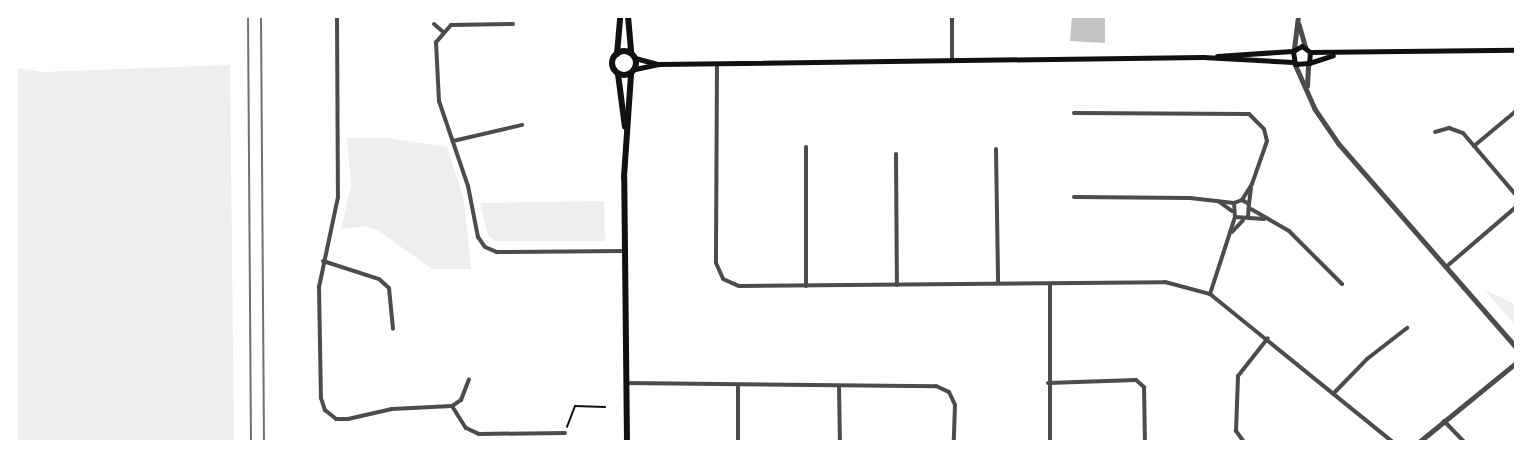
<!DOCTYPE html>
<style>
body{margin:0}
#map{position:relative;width:1532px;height:458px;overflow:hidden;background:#fff;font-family:"Crimson Pro",serif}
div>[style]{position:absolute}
.green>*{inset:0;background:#eee}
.building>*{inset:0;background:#c4c4c4}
.path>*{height:1.5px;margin:-0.75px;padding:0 0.75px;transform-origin:0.75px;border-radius:0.75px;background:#111}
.minor>*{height:4px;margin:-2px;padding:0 2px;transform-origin:2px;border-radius:2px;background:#4c4c4c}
.tertiary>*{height:4.5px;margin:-2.25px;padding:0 2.25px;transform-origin:2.25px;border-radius:2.25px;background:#4c4c4c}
.secondary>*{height:5px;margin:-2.5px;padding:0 2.5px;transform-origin:2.5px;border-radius:2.5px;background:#111}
.primary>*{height:6px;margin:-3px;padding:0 3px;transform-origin:3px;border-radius:3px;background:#111}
.primary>.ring{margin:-3px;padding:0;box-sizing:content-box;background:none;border:6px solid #111;border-radius:50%}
.rail>*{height:2px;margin:-1px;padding:0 1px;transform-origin:1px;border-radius:1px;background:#707070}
span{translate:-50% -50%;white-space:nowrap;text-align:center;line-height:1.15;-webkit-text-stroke:6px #fff;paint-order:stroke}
.frame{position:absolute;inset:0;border:18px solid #fff;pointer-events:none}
</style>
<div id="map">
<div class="green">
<i style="clip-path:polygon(230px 65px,234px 441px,17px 441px,17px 68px,43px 72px)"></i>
<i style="clip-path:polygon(347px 138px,387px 138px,447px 147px,464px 200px,471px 269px,432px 269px,379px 231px,365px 226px,341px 229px,351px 186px)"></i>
<i style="clip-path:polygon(604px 201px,605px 241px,495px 241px,488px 235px,480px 203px)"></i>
<i style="clip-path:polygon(1485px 290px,1515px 304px,1515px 325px)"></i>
</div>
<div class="building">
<i style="clip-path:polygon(1072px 16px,1105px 16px,1105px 43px,1070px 41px)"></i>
</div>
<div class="path">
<i style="left:567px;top:427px;width:22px;rotate:-69deg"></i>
<i style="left:575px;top:406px;width:30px;rotate:2deg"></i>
</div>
<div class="minor">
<i style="left:337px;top:16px;width:181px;rotate:89.7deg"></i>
<i style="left:338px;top:197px;width:92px;rotate:101.9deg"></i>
<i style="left:319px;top:287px;width:111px;rotate:89deg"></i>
<i style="left:321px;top:398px;width:13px;rotate:72deg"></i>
<i style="left:325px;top:410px;width:14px;rotate:39deg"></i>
<i style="left:336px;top:419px;width:12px"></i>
<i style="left:348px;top:419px;width:45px;rotate:-12.8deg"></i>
<i style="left:392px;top:409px;width:60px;rotate:-2.9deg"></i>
<i style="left:452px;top:406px;width:11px;rotate:-34deg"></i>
<i style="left:461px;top:400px;width:22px;rotate:-69deg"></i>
<i style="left:952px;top:16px;width:44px;rotate:90deg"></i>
<i style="left:434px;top:24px;width:11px;rotate:41deg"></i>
<i style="left:513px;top:24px;width:62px;rotate:179.1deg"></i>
<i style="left:451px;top:25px;width:23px;rotate:131deg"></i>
<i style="left:436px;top:42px;width:59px;rotate:87.1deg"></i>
<i style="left:439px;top:101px;width:90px;rotate:71.2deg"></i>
<i style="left:468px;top:186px;width:52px;rotate:78.9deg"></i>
<i style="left:478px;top:237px;width:12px;rotate:55deg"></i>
<i style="left:485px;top:247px;width:13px;rotate:23deg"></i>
<i style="left:497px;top:252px;width:127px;rotate:-0.5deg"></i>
<i style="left:717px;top:64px;width:199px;rotate:90.3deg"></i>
<i style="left:716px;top:263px;width:17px;rotate:66deg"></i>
<i style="left:723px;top:279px;width:17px;rotate:24deg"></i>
<i style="left:739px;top:286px;width:426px;rotate:-0.5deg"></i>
<i style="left:1165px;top:282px;width:47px;rotate:14.9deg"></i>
<i style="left:1210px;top:294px;width:235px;rotate:39deg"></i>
<i style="left:1074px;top:113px;width:175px;rotate:0.3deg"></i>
<i style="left:1249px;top:114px;width:21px;rotate:45deg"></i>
<i style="left:1264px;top:129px;width:12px;rotate:76deg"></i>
<i style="left:1267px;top:141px;width:46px;rotate:109.2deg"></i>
<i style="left:1252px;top:184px;width:19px;rotate:122deg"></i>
<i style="left:1435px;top:132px;width:15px;rotate:-16deg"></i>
<i style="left:1449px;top:128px;width:15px;rotate:20deg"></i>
<i style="left:1463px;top:133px;width:82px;rotate:49.5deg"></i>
<i style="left:453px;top:141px;width:71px;rotate:-13.1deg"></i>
<i style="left:1474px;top:146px;width:55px;rotate:-39.8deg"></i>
<i style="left:806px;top:147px;width:139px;rotate:90deg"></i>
<i style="left:996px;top:149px;width:134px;rotate:89.1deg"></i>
<i style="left:896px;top:154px;width:131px;rotate:89.6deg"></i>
<i style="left:1074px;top:197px;width:116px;rotate:0.5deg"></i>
<i style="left:1190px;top:198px;width:44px;rotate:6.5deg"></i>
<i style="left:1218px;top:201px;width:17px;rotate:36deg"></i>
<i style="left:1249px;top:204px;width:16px;rotate:-83deg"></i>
<i style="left:1251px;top:209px;width:44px;rotate:30.1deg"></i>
<i style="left:1289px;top:231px;width:75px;rotate:45deg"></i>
<i style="left:1248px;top:217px;width:13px;rotate:-86deg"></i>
<i style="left:1249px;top:204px;width:8px;rotate:-150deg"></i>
<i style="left:1242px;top:200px;width:9px;rotate:159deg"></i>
<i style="left:1234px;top:203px;width:14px;rotate:86deg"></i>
<i style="left:1235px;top:217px;width:29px;rotate:4deg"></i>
<i style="left:1232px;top:232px;width:16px;rotate:-47deg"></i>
<i style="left:323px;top:261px;width:59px;rotate:17.8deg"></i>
<i style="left:379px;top:279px;width:13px;rotate:42deg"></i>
<i style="left:389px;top:288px;width:41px;rotate:84.4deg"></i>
<i style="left:1446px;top:267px;width:92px;rotate:-40.6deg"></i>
<i style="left:1210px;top:294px;width:81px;rotate:-72deg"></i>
<i style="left:626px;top:383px;width:310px;rotate:0.6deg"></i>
<i style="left:936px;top:386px;width:14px;rotate:25deg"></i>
<i style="left:949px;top:392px;width:14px;rotate:65deg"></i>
<i style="left:955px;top:405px;width:37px;rotate:92deg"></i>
<i style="left:1048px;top:383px;width:88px;rotate:-2deg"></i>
<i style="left:1136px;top:380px;width:11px;rotate:41deg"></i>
<i style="left:1144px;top:387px;width:55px;rotate:89deg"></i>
<i style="left:839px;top:387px;width:55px;rotate:89deg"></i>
<i style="left:1333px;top:394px;width:49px;rotate:-45.8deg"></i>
<i style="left:1367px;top:359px;width:51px;rotate:-37.8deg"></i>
<i style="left:452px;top:406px;width:26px;rotate:58deg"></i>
<i style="left:466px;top:428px;width:14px;rotate:25deg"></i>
<i style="left:479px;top:434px;width:86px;rotate:-0.7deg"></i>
<i style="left:1444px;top:421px;width:29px;rotate:46deg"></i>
<i style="left:738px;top:442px;width:55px;rotate:-90deg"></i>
<i style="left:1050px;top:442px;width:157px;rotate:-90deg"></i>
<i style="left:1244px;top:442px;width:14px;rotate:-126deg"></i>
<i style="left:1236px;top:431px;width:55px;rotate:-87.9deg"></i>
<i style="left:1238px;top:376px;width:48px;rotate:-51.7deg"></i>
</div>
<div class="tertiary">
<i style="left:1299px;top:24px;width:25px;rotate:74deg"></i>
<i style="left:1294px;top:49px;width:33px;rotate:-83deg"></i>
<i style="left:1295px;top:64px;width:49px;rotate:66deg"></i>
<i style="left:1315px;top:109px;width:42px;rotate:55.6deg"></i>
<i style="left:1339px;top:144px;width:269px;rotate:48.9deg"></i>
<i style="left:1307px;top:86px;width:22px;rotate:-87deg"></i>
<i style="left:1419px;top:442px;width:125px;rotate:-39.2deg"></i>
</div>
<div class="secondary">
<i style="left:1310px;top:52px;width:206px;rotate:-0.6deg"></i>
<i style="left:1217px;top:56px;width:76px;rotate:-3.8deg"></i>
<i style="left:1293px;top:51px;width:10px;rotate:-29deg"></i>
<i style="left:1302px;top:46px;width:10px;rotate:37deg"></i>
<i style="left:1310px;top:52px;width:11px;rotate:95deg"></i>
<i style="left:1309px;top:63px;width:14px;rotate:176deg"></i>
<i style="left:1295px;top:64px;width:13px;rotate:-99deg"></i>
<i style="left:635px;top:58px;width:24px;rotate:15deg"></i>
<i style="left:658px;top:64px;width:545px;rotate:-0.74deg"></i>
<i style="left:1203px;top:57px;width:90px;rotate:3.2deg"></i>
<i style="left:1309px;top:63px;width:25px;rotate:-18deg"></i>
<i style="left:635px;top:69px;width:24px;rotate:-12deg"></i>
</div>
<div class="primary">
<i style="left:628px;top:16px;width:37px;rotate:85deg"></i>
<i class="ring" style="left:612px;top:51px;width:18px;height:18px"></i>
<i style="left:617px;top:54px;width:38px;rotate:-85deg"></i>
<i style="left:618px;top:74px;width:53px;rotate:82.5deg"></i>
<i style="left:627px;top:442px;width:265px;rotate:-90.6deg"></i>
<i style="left:624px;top:177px;width:103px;rotate:-86.1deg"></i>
</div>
<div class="rail">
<i style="left:248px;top:16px;width:426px;rotate:89.6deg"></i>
<i style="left:261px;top:16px;width:426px;rotate:89.6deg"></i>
</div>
<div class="frame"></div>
</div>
